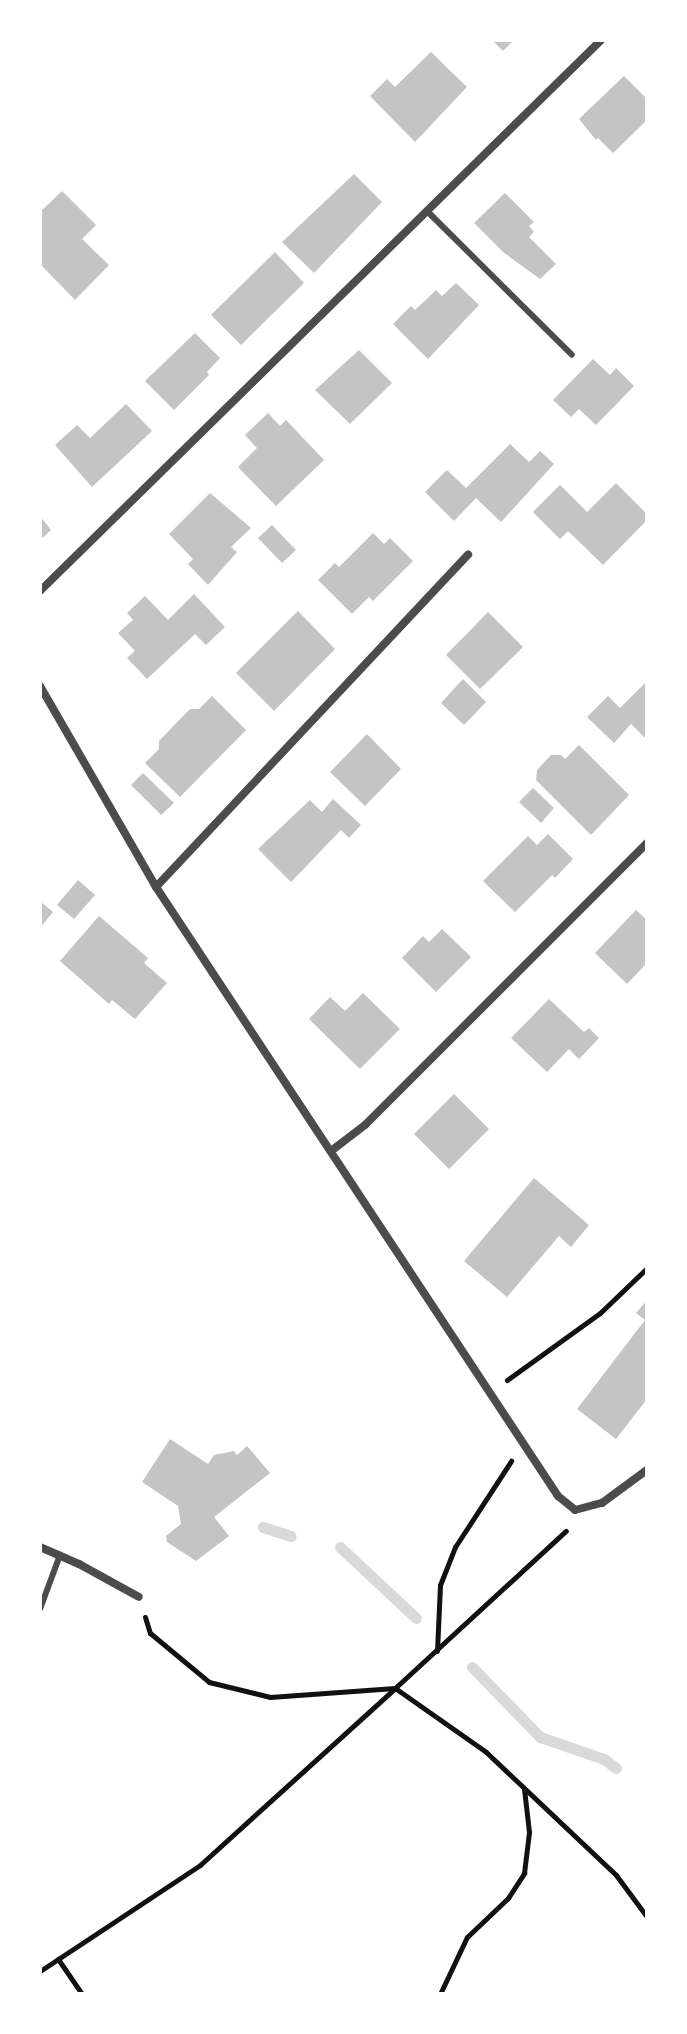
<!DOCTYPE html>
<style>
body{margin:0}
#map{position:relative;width:687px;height:2034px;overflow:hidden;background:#fff;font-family:Poppins,sans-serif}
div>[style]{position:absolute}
.stream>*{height:11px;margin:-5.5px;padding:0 5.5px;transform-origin:5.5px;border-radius:5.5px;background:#d9d9d9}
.building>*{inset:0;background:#c4c4c4}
.path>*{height:5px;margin:-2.5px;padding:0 2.5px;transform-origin:2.5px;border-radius:2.5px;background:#111}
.service>*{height:6px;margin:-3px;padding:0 3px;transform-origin:3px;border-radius:3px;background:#4c4c4c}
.minor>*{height:8px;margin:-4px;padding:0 4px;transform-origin:4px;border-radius:4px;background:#4c4c4c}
span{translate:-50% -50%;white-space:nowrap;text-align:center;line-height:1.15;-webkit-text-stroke:8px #fff;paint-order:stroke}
.frame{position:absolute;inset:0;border:42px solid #fff;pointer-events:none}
</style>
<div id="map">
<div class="stream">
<i style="left:263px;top:1527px;width:29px;rotate:18deg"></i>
<i style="left:340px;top:1547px;width:104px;rotate:43.1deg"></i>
<i style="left:472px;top:1667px;width:98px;rotate:45.8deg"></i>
<i style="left:540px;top:1737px;width:68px;rotate:19deg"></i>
<i style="left:604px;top:1759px;width:15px;rotate:37deg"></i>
</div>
<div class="building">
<i style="clip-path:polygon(492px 40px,514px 40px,503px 51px)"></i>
<i style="clip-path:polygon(431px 52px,467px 87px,415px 142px,370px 96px,387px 79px,395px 87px)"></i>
<i style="clip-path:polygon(624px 76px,647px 99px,647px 120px,613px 153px,598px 138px,596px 140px,579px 119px)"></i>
<i style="clip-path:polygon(354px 174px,382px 202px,314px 273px,282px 242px)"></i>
<i style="clip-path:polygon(62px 191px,96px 225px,82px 239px,109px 265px,75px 300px,40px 264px,40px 212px)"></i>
<i style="clip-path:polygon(505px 193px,534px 222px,529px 226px,534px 232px,529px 237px,556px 264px,540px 279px,503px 252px,474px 223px)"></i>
<i style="clip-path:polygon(275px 252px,304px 283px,241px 345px,211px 315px)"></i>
<i style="clip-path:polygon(456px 283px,479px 305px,428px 359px,393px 324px,411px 306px,415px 310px,436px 290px,442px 296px)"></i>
<i style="clip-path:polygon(195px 333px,220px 358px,207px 372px,209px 375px,174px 410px,145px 381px)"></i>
<i style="clip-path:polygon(359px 350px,392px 383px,350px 424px,315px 390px)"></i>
<i style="clip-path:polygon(593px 359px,610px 375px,616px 368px,634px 386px,596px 425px,579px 409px,571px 417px,553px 400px)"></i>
<i style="clip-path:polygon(126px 404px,152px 431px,92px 487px,55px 445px,77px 425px,90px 438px)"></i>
<i style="clip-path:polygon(268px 413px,280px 426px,286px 420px,324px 460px,276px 506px,238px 467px,257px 448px,245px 435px)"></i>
<i style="clip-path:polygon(510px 444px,529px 462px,540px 451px,554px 464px,501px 522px,476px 498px,454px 521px,425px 492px,447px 470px,466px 488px)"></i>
<i style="clip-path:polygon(616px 483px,647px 514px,647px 520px,603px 565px,568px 531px,560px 539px,533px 512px,560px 485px,587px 512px)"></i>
<i style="clip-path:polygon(210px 493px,251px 528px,231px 547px,237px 552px,208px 585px,188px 564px,193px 559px,169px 534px)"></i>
<i style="clip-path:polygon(40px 516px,51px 530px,40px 540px)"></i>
<i style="clip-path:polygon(272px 525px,296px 550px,282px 563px,258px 538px)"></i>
<i style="clip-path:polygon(373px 533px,384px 544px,390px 538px,413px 561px,373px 601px,369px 597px,352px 614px,318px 580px,335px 563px,339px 567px)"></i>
<i style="clip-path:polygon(194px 594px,225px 627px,206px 645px,195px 634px,147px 679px,127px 658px,135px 651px,118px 633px,133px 620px,127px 613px,145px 596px,168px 620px)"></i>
<i style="clip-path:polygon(298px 611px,335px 649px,274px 711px,236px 673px)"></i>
<i style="clip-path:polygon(488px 612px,523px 647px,480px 689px,446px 655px)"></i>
<i style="clip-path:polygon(463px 679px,486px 702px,464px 725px,441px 703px)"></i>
<i style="clip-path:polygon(647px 681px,647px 740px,631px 724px,614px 743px,587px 717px,608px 696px,620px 708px)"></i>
<i style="clip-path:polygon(212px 696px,246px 730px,180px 797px,145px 763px,159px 749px,159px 741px,190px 709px,199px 709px)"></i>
<i style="clip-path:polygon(367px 734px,401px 769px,365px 806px,330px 772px)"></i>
<i style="clip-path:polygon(579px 745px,629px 795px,591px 835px,536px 780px,537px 770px,551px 755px,561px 755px,565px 759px)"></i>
<i style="clip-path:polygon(143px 773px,174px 803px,161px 815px,131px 785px)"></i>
<i style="clip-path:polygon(533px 788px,554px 808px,541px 823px,519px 802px)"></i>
<i style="clip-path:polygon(333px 799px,361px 825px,349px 838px,341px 830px,291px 882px,258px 849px,310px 800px,322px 812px)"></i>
<i style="clip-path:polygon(548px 834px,573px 859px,555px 878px,552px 875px,515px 912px,483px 881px,528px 836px,537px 845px)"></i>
<i style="clip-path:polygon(78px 880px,95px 895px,74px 919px,57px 905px)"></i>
<i style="clip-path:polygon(40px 901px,53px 912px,40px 928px)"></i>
<i style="clip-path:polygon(636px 910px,647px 920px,647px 963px,627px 984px,595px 953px)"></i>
<i style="clip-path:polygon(99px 916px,148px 958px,144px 963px,167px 983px,135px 1019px,112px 1000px,109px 1004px,60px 961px)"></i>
<i style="clip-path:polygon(442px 929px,471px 957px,436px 992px,402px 958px,423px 936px,429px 942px)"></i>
<i style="clip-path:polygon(363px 993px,400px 1029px,360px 1069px,309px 1019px,330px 997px,345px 1011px)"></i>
<i style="clip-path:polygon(549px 999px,584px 1032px,589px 1028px,599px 1038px,579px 1059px,569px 1049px,547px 1072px,511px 1038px)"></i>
<i style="clip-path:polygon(454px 1094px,489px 1129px,449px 1169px,414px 1134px)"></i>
<i style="clip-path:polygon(534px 1178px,589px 1225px,571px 1247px,559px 1236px,507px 1297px,464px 1261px)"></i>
<i style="clip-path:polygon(647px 1300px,647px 1399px,616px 1439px,577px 1409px,645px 1320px,636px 1313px)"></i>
<i style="clip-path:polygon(170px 1439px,208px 1464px,214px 1455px,234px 1451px,237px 1455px,247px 1446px,270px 1473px,214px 1517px,229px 1536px,196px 1561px,167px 1542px,166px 1536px,181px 1524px,178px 1506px,142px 1482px)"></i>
</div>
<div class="path">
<i style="left:507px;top:1380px;width:115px;rotate:-35.8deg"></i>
<i style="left:600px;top:1313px;width:65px;rotate:-43.8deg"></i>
<i style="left:145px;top:1617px;width:17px;rotate:73deg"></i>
<i style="left:150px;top:1633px;width:77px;rotate:39.7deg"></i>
<i style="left:209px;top:1682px;width:63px;rotate:13.8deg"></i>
<i style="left:270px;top:1697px;width:125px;rotate:-4.1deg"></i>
<i style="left:395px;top:1688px;width:232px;rotate:-42.6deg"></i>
<i style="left:437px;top:1651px;width:66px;rotate:-87.4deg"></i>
<i style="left:440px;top:1585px;width:41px;rotate:-68.5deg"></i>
<i style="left:455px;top:1547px;width:103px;rotate:-56.9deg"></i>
<i style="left:58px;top:1959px;width:42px;rotate:55.6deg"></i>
<i style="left:40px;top:1971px;width:192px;rotate:-33.5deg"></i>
<i style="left:200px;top:1865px;width:263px;rotate:-42.2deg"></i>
<i style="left:395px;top:1688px;width:111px;rotate:35.1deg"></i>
<i style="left:486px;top:1752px;width:179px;rotate:43.4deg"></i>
<i style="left:616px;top:1875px;width:52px;rotate:53.6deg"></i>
<i style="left:440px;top:1994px;width:63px;rotate:-64.7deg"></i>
<i style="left:467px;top:1937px;width:57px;rotate:-43.6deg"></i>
<i style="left:508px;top:1898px;width:30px;rotate:-57deg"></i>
<i style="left:524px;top:1873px;width:41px;rotate:-83deg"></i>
<i style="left:529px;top:1832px;width:43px;rotate:-96.6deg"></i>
</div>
<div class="service">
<i style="left:427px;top:211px;width:204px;rotate:44.8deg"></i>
<i style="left:40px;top:1609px;width:58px;rotate:-69.7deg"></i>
</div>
<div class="minor">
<i style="left:40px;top:591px;width:786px;rotate:-44.48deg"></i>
<i style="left:40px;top:686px;width:232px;rotate:60deg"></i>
<i style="left:156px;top:887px;width:730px;rotate:56.57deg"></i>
<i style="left:558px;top:1496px;width:22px;rotate:39deg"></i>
<i style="left:575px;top:1510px;width:28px;rotate:-15deg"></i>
<i style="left:602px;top:1503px;width:56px;rotate:-36.3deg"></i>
<i style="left:156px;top:887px;width:456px;rotate:-46.8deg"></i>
<i style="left:331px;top:1151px;width:43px;rotate:-37.4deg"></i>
<i style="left:365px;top:1125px;width:399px;rotate:-45deg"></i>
<i style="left:40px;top:1547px;width:43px;rotate:23.6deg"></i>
<i style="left:79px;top:1564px;width:68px;rotate:28.8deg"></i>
</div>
<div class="frame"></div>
</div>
